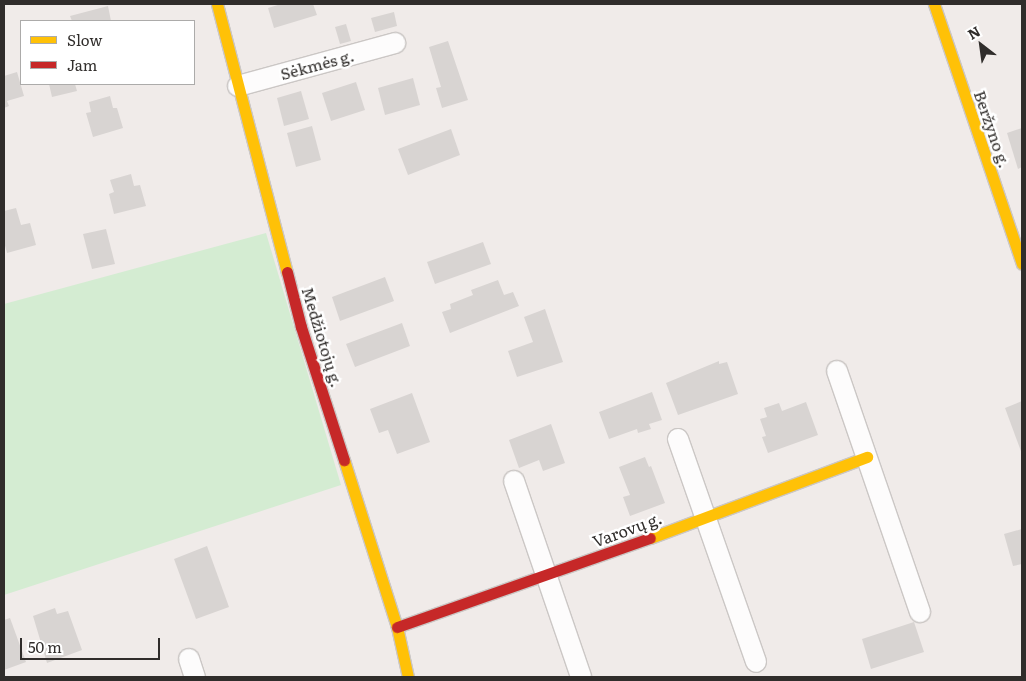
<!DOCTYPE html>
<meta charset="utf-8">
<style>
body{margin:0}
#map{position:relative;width:1026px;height:681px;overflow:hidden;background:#f0ebe9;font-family:Literata,serif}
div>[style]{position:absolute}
.green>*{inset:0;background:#d4ecd2}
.building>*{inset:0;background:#d8d4d2}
.roads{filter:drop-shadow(1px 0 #cbc7c5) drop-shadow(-1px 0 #cbc7c5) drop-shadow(0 1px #cbc7c5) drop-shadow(0 -1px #cbc7c5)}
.street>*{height:20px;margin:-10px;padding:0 10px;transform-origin:10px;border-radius:10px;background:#fdfcfc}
.slow>*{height:11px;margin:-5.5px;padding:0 5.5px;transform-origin:5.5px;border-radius:5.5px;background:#ffc107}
.jam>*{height:11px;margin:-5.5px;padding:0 5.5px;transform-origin:5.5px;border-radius:5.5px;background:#c62828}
span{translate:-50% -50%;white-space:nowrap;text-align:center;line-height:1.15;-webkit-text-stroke:5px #fff;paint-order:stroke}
.street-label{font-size:16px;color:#302d2b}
.frame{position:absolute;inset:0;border:5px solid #302d2b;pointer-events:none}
.legend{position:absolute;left:20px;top:20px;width:175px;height:65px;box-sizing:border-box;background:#fff;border:1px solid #acabaa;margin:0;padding:6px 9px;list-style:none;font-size:15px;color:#302d2b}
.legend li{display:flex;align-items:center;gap:10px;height:25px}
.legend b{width:25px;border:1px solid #acabaa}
.north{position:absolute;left:956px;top:20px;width:50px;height:50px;-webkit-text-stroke:4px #fff;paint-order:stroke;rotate:330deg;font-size:14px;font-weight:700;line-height:20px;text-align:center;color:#302d2b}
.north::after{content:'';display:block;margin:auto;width:18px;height:22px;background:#302d2b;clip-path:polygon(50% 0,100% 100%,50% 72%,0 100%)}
.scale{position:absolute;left:20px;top:638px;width:140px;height:22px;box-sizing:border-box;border:2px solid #302d2b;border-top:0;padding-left:6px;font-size:15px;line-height:18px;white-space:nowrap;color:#302d2b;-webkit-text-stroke:4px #fff;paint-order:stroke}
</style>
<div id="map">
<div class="green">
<i style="clip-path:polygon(266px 233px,341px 485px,4px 595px,4px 304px)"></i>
</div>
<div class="building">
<i style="clip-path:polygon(281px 4px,313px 4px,317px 15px,274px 28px,268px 8px)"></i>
<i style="clip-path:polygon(108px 6px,111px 21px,72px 21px,70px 16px)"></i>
<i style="clip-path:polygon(394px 12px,397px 26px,375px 32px,371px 18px)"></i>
<i style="clip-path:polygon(346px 24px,351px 41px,340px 44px,335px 27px)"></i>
<i style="clip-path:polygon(448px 41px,468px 100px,442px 108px,436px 88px,441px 87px,429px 47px)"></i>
<i style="clip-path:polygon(17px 72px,24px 96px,7px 101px,9px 106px,4px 108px,4px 76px)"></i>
<i style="clip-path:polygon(413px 78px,420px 105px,385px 115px,378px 88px)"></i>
<i style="clip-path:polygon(356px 82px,365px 110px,331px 121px,322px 93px)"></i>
<i style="clip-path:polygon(49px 84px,75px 84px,77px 91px,52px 97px)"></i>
<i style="clip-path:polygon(301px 91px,309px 119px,284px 126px,277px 98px)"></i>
<i style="clip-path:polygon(110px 96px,113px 108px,117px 108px,123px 128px,93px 137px,86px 113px,91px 112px,89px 102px)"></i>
<i style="clip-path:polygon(312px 126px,321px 160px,296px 167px,287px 133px)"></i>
<i style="clip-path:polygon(1022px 128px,1022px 167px,1018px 169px,1007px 133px)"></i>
<i style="clip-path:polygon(451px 129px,460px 155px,408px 175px,398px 149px)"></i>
<i style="clip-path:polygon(131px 174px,134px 186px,140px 185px,146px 206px,114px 214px,109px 194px,114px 192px,110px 180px)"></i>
<i style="clip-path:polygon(16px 208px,21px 225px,30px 223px,36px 245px,7px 253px,4px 242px,4px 211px)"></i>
<i style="clip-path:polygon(106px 229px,115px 264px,92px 269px,83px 234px)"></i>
<i style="clip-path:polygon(483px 242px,491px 264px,435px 284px,427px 262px)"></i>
<i style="clip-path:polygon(385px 277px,394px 301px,340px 321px,332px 297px)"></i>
<i style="clip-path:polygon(498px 280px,504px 295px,513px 292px,519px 306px,450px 333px,442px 312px,451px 309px,450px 304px,473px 295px,471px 290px)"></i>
<i style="clip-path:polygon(545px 309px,563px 362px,517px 377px,508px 351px,533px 342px,524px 317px)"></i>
<i style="clip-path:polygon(402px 323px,410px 346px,355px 367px,346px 344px)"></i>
<i style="clip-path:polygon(719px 361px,719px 364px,727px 362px,738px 394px,678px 415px,666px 383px)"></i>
<i style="clip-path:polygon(652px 392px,662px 420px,649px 424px,651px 429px,638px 433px,637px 429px,609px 439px,599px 412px)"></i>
<i style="clip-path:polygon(412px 393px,430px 442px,397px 454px,388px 430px,379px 433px,370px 409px)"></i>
<i style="clip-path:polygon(1022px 401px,1022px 454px,1005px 408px)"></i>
<i style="clip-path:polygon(806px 402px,818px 435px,768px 453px,762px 437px,766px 436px,760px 419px,767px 417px,764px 408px,779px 403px,782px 411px)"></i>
<i style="clip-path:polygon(551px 424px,565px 463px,543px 471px,539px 460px,519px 468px,509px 440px)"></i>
<i style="clip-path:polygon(645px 457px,649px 467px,651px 466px,665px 503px,630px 516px,623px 497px,630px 495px,619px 467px)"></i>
<i style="clip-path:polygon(1022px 529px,1022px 564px,1013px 566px,1004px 534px)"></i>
<i style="clip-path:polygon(207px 546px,229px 607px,196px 619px,174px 559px)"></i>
<i style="clip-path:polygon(55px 608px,57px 614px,68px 611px,82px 650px,47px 663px,33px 616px)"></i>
<i style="clip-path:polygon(10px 618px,26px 662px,4px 670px,4px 620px)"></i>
<i style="clip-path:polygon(914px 622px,924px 652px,871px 669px,862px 639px)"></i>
</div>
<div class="roads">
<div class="street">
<i style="left:238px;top:86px;width:163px;rotate:-15.3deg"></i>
<i style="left:837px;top:371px;width:255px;rotate:71deg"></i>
<i style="left:678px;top:439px;width:236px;rotate:70.7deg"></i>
<i style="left:514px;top:481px;width:207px;rotate:71.1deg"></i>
<i style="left:189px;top:659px;width:19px;rotate:72deg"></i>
</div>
<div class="slow">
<i style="left:217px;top:4px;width:277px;rotate:75.4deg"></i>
<i style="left:934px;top:4px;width:274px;rotate:71.3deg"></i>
<i style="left:344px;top:460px;width:175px;rotate:72.4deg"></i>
<i style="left:397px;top:627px;width:51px;rotate:77.6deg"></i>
<i style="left:650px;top:538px;width:232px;rotate:-20.5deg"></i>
</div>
<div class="jam">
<i style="left:287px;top:272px;width:57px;rotate:75.7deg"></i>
<i style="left:301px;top:327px;width:140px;rotate:72.1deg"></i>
<i style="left:397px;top:627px;width:268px;rotate:-19.4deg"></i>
</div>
</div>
<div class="street-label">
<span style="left:317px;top:64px;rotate:-15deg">Sėkmės g.</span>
<span style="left:993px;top:129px;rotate:71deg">Beržyno g.</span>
<span style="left:323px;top:337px;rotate:73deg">Medžiotojų g.</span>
<span style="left:627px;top:529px;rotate:-20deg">Varovų g.</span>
</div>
<div class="frame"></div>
<ul class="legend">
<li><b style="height:6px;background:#ffc107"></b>Slow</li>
<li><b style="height:6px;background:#c62828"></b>Jam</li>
</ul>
<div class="north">N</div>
<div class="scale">50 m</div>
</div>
